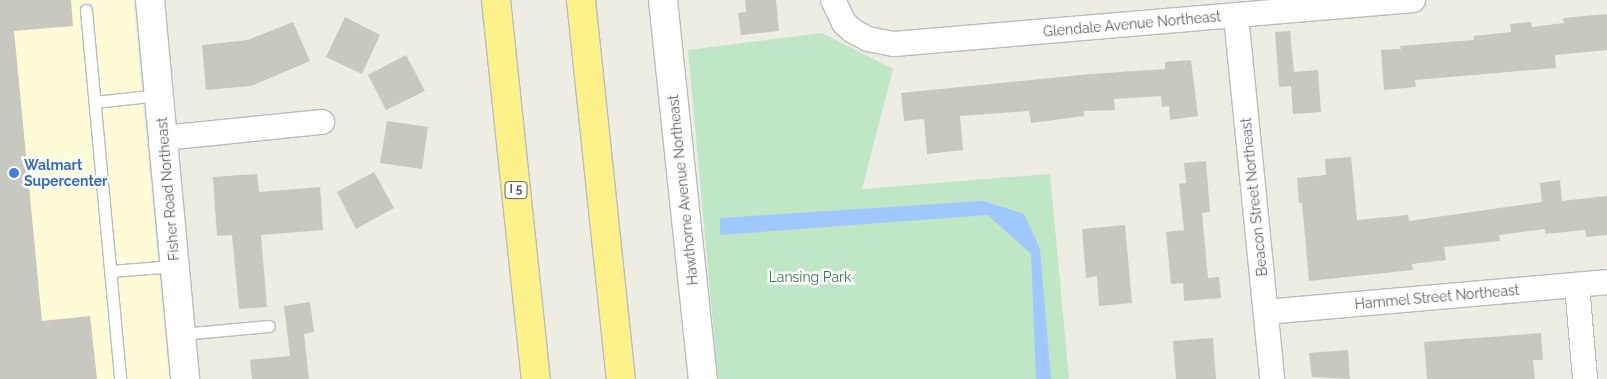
<!DOCTYPE html>
<style>
body{margin:0}
#map{position:relative;width:1607px;height:379px;overflow:hidden;background:#eeede3;font-family:Raleway,sans-serif}
div>[style]{position:absolute}
.commercial>*{inset:0;background:#fefbd7}
.green>*{inset:0;background:#bfe6c5}
.water>*{inset:0;background:#a1c7ff}
.building>*{inset:0;background:#c8c7c0}
.roads{filter:drop-shadow(1px 0 #babbc1) drop-shadow(-1px 0 #babbc1) drop-shadow(0 1px #babbc1) drop-shadow(0 -1px #babbc1)}
.service>*{height:11px;margin:-5.5px;padding:0 5.5px;transform-origin:5.5px;border-radius:5.5px;background:#fff}
.minor>*{height:24px;margin:-12px;padding:0 12px;transform-origin:12px;border-radius:12px;background:#fff}
.tertiary>*{height:28px;margin:-14px;padding:0 14px;transform-origin:14px;border-radius:14px;background:#fff}
.secondary>*{height:28px;margin:-14px;padding:0 14px;transform-origin:14px;border-radius:14px;background:#fff}
.motorway>*{height:28px;margin:-14px;padding:0 14px;transform-origin:14px;border-radius:14px;background:#fdf28a}
.dots>*{width:14px;height:14px;translate:-50% -50%;box-sizing:border-box;border:2px solid #fff;border-radius:50%}
span{translate:-50% -50%;white-space:nowrap;text-align:center;line-height:1.15;-webkit-text-stroke:5px #fff;paint-order:stroke}
.shield-label span{padding:1px 4px;background:#fff;border:1px solid;border-radius:4px;-webkit-text-stroke-width:0}
.shield-label{font-size:12px;color:#5b5d63;font-weight:700}
.street-label{font-size:14px;color:#5b5d63}
.shop-label{font-size:14px;color:#366cbe;font-weight:700}
.left{translate:0 -50%;text-align:left}
.park-label{font-size:14px;color:#338244}
</style>
<div id="map">
<div class="commercial">
<i style="clip-path:polygon(0 0,133px 0,169px 379px,0 379px)"></i>
</div>
<div class="green">
<i style="clip-path:polygon(822px 33px,893px 69px,862px 189px,1050px 174px,1069px 379px,718px 379px,688px 50px)"></i>
</div>
<div class="water">
<i style="clip-path:polygon(983px 201px,1024px 214px,1040px 249px,1051px 379px,1036px 379px,1031px 254px,988px 215px,720px 235px,720px 218px)"></i>
</div>
<div class="building">
<i style="clip-path:polygon(0 0,71px 0,73px 26px,14px 31px,42px 321px,90px 316px,97px 379px,0 379px)"></i>
<i style="clip-path:polygon(745px 0,776px 0,779px 31px,741px 35px,738px 13px,746px 12px)"></i>
<i style="clip-path:polygon(1607px 14px,1607px 50px,1555px 55px,1556px 68px,1415px 80px,1416px 87px,1384px 90px,1381px 50px,1401px 49px,1400px 46px,1474px 40px,1474px 36px,1511px 32px,1510px 24px,1531px 22px,1532px 27px,1564px 23px,1563px 18px)"></i>
<i style="clip-path:polygon(345px 17px,380px 35px,362px 74px,326px 57px)"></i>
<i style="clip-path:polygon(293px 22px,310px 61px,251px 86px,206px 90px,202px 45px,248px 40px)"></i>
<i style="clip-path:polygon(1290px 31px,1294px 72px,1318px 70px,1321px 112px,1293px 114px,1291px 86px,1279px 87px,1275px 32px)"></i>
<i style="clip-path:polygon(406px 55px,425px 91px,386px 110px,368px 75px)"></i>
<i style="clip-path:polygon(1191px 60px,1198px 116px,1170px 120px,1169px 106px,1162px 107px,1161px 96px,1114px 99px,1115px 110px,1084px 111px,1084px 116px,1031px 123px,1029px 111px,960px 116px,963px 150px,927px 154px,924px 119px,904px 121px,901px 93px,1091px 74px,1165px 69px,1165px 62px)"></i>
<i style="clip-path:polygon(387px 121px,428px 127px,422px 169px,380px 163px)"></i>
<i style="clip-path:polygon(1351px 157px,1357px 220px,1408px 215px,1409px 221px,1542px 202px,1540px 183px,1560px 180px,1562px 201px,1607px 196px,1607px 235px,1586px 237px,1585px 230px,1545px 234px,1545px 229px,1499px 235px,1500px 241px,1444px 247px,1446px 260px,1412px 264px,1413px 270px,1309px 281px,1302px 203px,1299px 203px,1297px 178px,1326px 175px,1325px 159px)"></i>
<i style="clip-path:polygon(1206px 161px,1210px 212px,1202px 213px,1208px 278px,1219px 277px,1221px 298px,1184px 301px,1183px 283px,1171px 284px,1166px 232px,1184px 230px,1179px 184px,1186px 183px,1184px 163px)"></i>
<i style="clip-path:polygon(374px 172px,394px 208px,356px 229px,337px 192px)"></i>
<i style="clip-path:polygon(257px 174px,259px 192px,320px 187px,323px 230px,261px 235px,267px 307px,239px 309px,232px 235px,217px 236px,213px 177px)"></i>
<i style="clip-path:polygon(1125px 225px,1132px 303px,1099px 306px,1097px 276px,1086px 278px,1082px 229px)"></i>
<i style="clip-path:polygon(310px 302px,314px 332px,304px 334px,309px 379px,252px 379px,250px 360px,290px 356px,284px 306px)"></i>
<i style="clip-path:polygon(1541px 333px,1543px 360px,1533px 360px,1535px 379px,1427px 379px,1424px 342px)"></i>
<i style="clip-path:polygon(1213px 338px,1216px 379px,1176px 379px,1173px 341px)"></i>
<i style="clip-path:polygon(1348px 350px,1350px 379px,1312px 377px,1309px 353px)"></i>
</div>
<div class="roads">
<div class="service">
<i style="left:86px;top:10px;width:371px;rotate:84.7deg"></i>
<i style="left:95px;top:102px;width:64px;rotate:-6.2deg"></i>
<i style="left:110px;top:271px;width:65px;rotate:-4.4deg"></i>
<i style="left:181px;top:334px;width:88px;rotate:-5.2deg"></i>
</div>
<div class="minor">
<i style="left:833px;top:0;width:25px;rotate:64deg"></i>
<i style="left:844px;top:23px;width:12px;rotate:42deg"></i>
<i style="left:853px;top:31px;width:17px;rotate:28deg"></i>
<i style="left:868px;top:39px;width:26px;rotate:11deg"></i>
<i style="left:894px;top:44px;width:521px;rotate:-4.85deg"></i>
<i style="left:1236px;top:16px;width:365px;rotate:84.3deg"></i>
<i style="left:164px;top:138px;width:159px;rotate:-5.8deg"></i>
<i style="left:1577px;top:285px;width:94px;rotate:85.1deg"></i>
<i style="left:1266px;top:312px;width:342px;rotate:-5deg"></i>
</div>
<div class="tertiary">
<i style="left:150px;top:0;width:381px;rotate:84.7deg"></i>
</div>
<div class="secondary">
<i style="left:663px;top:0;width:381px;rotate:84deg"></i>
</div>
<div class="motorway">
<i style="left:496px;top:0;width:381px;rotate:84deg"></i>
<i style="left:581px;top:0;width:381px;rotate:84deg"></i>
</div>
</div>
<div class="dots">
<i style="left:14px;top:173px;background:#3f7fe0"></i>
</div>
<div class="shield-label">
<span style="left:516px;top:190px">I 5</span>
</div>
<div class="street-label">
<span style="left:1132px;top:24px;rotate:-5deg">Glendale Avenue Northeast</span>
<span style="left:168px;top:189px;rotate:-95deg">Fisher Road Northeast</span>
<span style="left:683px;top:190px;rotate:-96deg">Hawthorne Avenue Northeast</span>
<span style="left:1254px;top:197px;rotate:-96deg">Beacon Street Northeast</span>
<span style="left:1437px;top:297px;rotate:-5deg">Hammel Street Northeast</span>
</div>
<div class="shop-label">
<span class="left" style="left:24px;top:173px">Walmart<br>Supercenter</span>
</div>
<div class="park-label">
<span style="left:810px;top:277px">Lansing Park</span>
</div>
</div>
